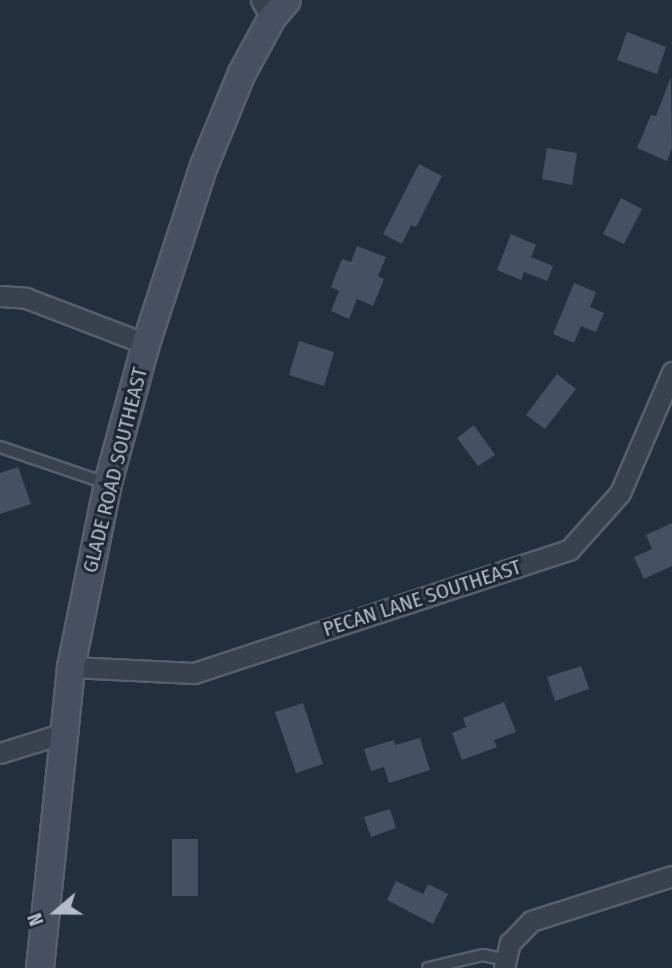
<!DOCTYPE html>
<style>
body{margin:0}
#map{position:relative;width:672px;height:968px;overflow:hidden;background:#242f3e;font-family:"Fira Sans Condensed",sans-serif}
div>[style]{position:absolute}
.building>*{inset:0;background:#455162}
.roads{filter:drop-shadow(2px 0 #565f6c) drop-shadow(-2px 0 #565f6c) drop-shadow(0 2px #565f6c) drop-shadow(0 -2px #565f6c)}
.lane>*{height:10px;margin:-5px;padding:0 5px;transform-origin:5px;border-radius:5px;background:#38414e}
.street>*{height:19px;margin:-9.5px;padding:0 9.5px;transform-origin:9.5px;border-radius:9.5px;background:#38414e}
.secondary>*{height:26px;margin:-13px;padding:0 13px;transform-origin:13px;border-radius:13px;background:#465061}
span{translate:-50% -50%;white-space:nowrap;text-align:center;line-height:1.15;-webkit-text-stroke:6px #1d2633;paint-order:stroke}
.street-label{font-size:21px;color:#b4bcc9}
.north{position:absolute;left:21px;top:877px;width:70px;height:70px;-webkit-text-stroke:5px #1d2633;paint-order:stroke;rotate:250deg;font-size:19px;font-weight:700;line-height:28px;text-align:center;color:#b4bcc9}
.north::after{content:'';display:block;margin:auto;width:24px;height:32px;background:#b4bcc9;clip-path:polygon(50% 0,100% 100%,50% 72%,0 100%)}
</style>
<div id="map">
<div class="building">
<i style="clip-path:polygon(627px 32px,666px 47px,657px 74px,617px 60px)"></i>
<i style="clip-path:polygon(671px 77px,672px 148px,667px 161px,637px 148px,651px 115px,656px 116px)"></i>
<i style="clip-path:polygon(547px 148px,577px 153px,572px 185px,542px 179px)"></i>
<i style="clip-path:polygon(419px 164px,442px 176px,416px 227px,411px 225px,402px 244px,383px 234px)"></i>
<i style="clip-path:polygon(621px 198px,642px 209px,624px 244px,603px 234px)"></i>
<i style="clip-path:polygon(511px 234px,536px 245px,531px 257px,553px 266px,547px 281px,524px 272px,521px 280px,497px 270px)"></i>
<i style="clip-path:polygon(357px 246px,386px 257px,378px 276px,384px 279px,373px 306px,357px 299px,349px 319px,331px 311px,339px 291px,331px 287px,342px 259px,351px 262px)"></i>
<i style="clip-path:polygon(574px 283px,596px 292px,590px 307px,604px 313px,596px 332px,581px 326px,574px 343px,553px 334px)"></i>
<i style="clip-path:polygon(299px 341px,334px 352px,324px 386px,289px 375px)"></i>
<i style="clip-path:polygon(557px 374px,576px 389px,545px 429px,526px 415px)"></i>
<i style="clip-path:polygon(474px 425px,495px 455px,478px 466px,457px 438px)"></i>
<i style="clip-path:polygon(18px 467px,31px 504px,0 514px,0 473px)"></i>
<i style="clip-path:polygon(672px 523px,672px 566px,644px 579px,634px 557px,652px 549px,646px 535px)"></i>
<i style="clip-path:polygon(581px 666px,589px 689px,555px 701px,547px 677px)"></i>
<i style="clip-path:polygon(504px 702px,516px 732px,494px 740px,497px 747px,462px 760px,452px 733px,466px 727px,463px 718px)"></i>
<i style="clip-path:polygon(303px 703px,323px 764px,296px 773px,275px 712px)"></i>
<i style="clip-path:polygon(420px 738px,430px 770px,389px 783px,384px 767px,371px 771px,364px 749px,394px 740px,395px 745px)"></i>
<i style="clip-path:polygon(390px 809px,396px 828px,371px 837px,364px 817px)"></i>
<i style="clip-path:polygon(172px 839px,198px 839px,198px 896px,172px 896px)"></i>
<i style="clip-path:polygon(396px 881px,423px 894px,428px 884px,448px 894px,433px 924px,387px 900px)"></i>
</div>
<div class="roads">
<div class="lane">
<i style="left:0;top:447px;width:112px;rotate:18.8deg"></i>
<i style="left:428px;top:968px;width:57px;rotate:-13.3deg"></i>
<i style="left:483px;top:955px;width:24px;rotate:12deg"></i>
</div>
<div class="street">
<i style="left:261px;top:0;width:21px;rotate:59deg"></i>
<i style="left:0;top:296px;width:26px;rotate:4deg"></i>
<i style="left:26px;top:298px;width:129px;rotate:21deg"></i>
<i style="left:71px;top:667px;width:123px;rotate:2.8deg"></i>
<i style="left:194px;top:673px;width:395px;rotate:-18.2deg"></i>
<i style="left:569px;top:550px;width:76px;rotate:-48.2deg"></i>
<i style="left:620px;top:493px;width:132px;rotate:-66.7deg"></i>
<i style="left:0;top:753px;width:67px;rotate:-17.4deg"></i>
<i style="left:504px;top:968px;width:26px;rotate:-77deg"></i>
<i style="left:510px;top:943px;width:30px;rotate:-46deg"></i>
<i style="left:531px;top:921px;width:148px;rotate:-17.7deg"></i>
</div>
<div class="secondary">
<i style="left:40px;top:968px;width:303px;rotate:-84.1deg"></i>
<i style="left:71px;top:667px;width:188px;rotate:-78.6deg"></i>
<i style="left:108px;top:483px;width:144px;rotate:-74.7deg"></i>
<i style="left:146px;top:344px;width:187px;rotate:-72deg"></i>
<i style="left:204px;top:166px;width:100px;rotate:-67.8deg"></i>
<i style="left:242px;top:73px;width:63px;rotate:-61.4deg"></i>
<i style="left:272px;top:18px;width:23px;rotate:-50deg"></i>
</div>
</div>
<div class="street-label">
<span style="left:115px;top:470px;rotate:-76deg">GLADE ROAD SOUTHEAST</span>
<span style="left:422px;top:598px;rotate:-18deg">PECAN LANE SOUTHEAST</span>
</div>
<div class="north">N</div>
</div>
